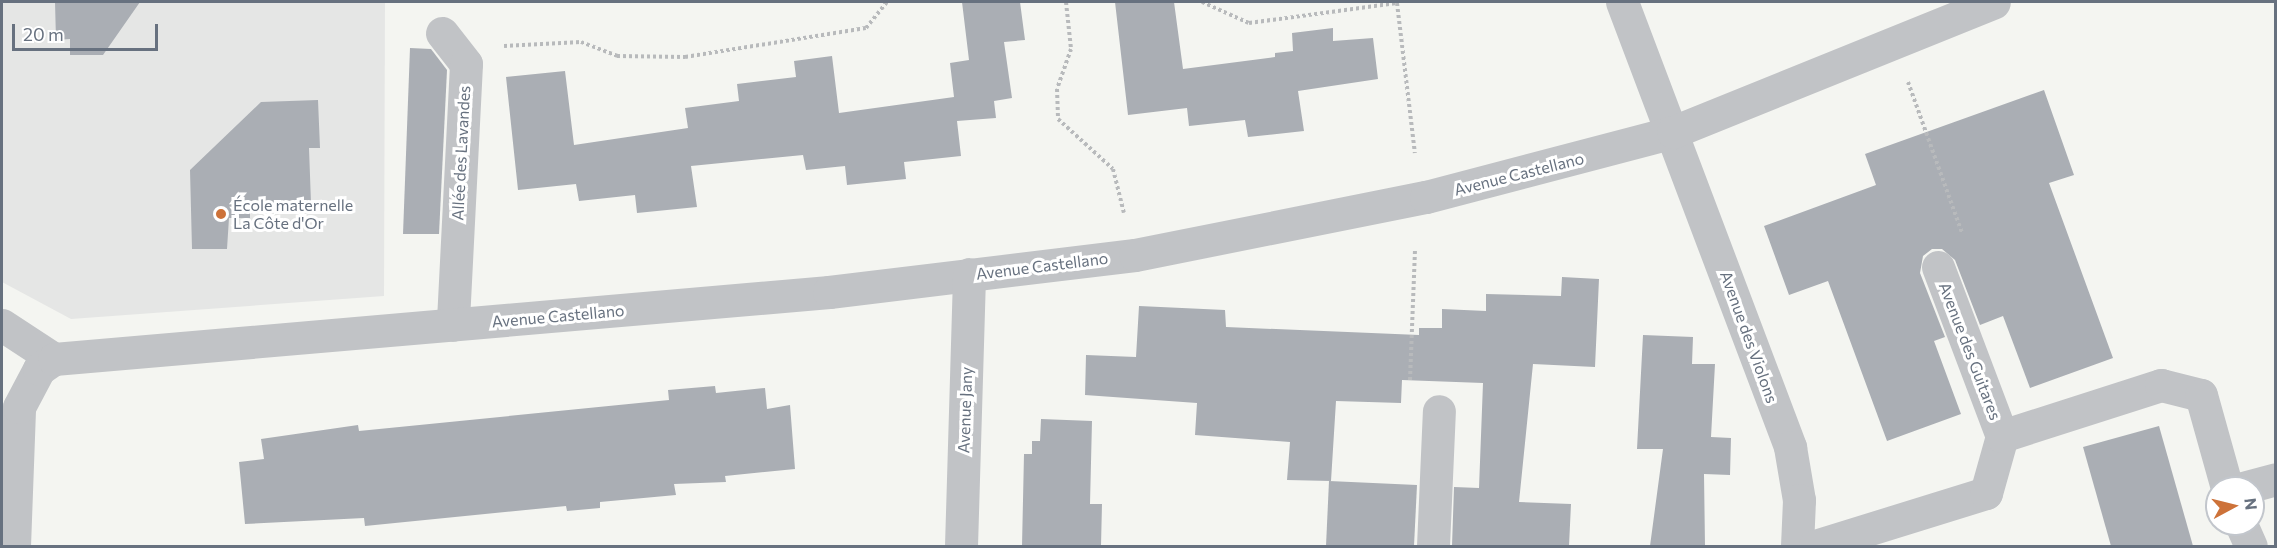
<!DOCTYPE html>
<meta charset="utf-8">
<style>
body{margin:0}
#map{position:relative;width:2277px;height:548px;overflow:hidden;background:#f4f5f1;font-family:Commissioner,sans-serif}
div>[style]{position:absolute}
.built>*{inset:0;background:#e5e6e5}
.building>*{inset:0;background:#aaaeb4}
.path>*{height:4px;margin-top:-2px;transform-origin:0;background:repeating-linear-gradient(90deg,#b8babc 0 3px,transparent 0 6px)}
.minor>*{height:33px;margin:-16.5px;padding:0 16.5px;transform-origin:16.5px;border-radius:16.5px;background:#c1c3c6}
.dots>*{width:16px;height:16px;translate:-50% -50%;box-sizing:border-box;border:3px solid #fff;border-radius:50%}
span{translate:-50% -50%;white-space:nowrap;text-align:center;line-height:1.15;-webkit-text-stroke:6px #fff;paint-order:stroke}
.street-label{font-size:16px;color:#67717f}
.poi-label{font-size:16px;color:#67717f}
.left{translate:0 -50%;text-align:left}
.frame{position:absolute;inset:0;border:3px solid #67717f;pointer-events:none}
.north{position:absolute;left:2205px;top:476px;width:60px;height:60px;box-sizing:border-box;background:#fff;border:2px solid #c2c6cc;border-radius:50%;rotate:83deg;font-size:16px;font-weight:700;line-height:24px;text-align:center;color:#67717f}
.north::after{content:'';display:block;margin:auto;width:21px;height:27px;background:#cd7239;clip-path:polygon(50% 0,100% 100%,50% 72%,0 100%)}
.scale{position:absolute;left:12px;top:24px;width:146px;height:27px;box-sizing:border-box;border:3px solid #67717f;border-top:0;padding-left:8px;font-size:18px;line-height:21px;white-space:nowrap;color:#67717f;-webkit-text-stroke:4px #fff;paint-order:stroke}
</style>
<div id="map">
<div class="built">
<i style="clip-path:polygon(2px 2px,385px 2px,384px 296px,71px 319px,2px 282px)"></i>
</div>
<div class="building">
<i style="clip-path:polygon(55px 2px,140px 2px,103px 55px,70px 55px,70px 39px,56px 40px)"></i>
<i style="clip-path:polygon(962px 2px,1020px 2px,1025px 40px,1004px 42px,1012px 98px,994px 101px,996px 118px,957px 121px,961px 156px,904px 162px,906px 179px,847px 185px,845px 166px,806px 170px,803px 155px,691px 166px,697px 207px,637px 213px,635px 195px,579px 201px,576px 184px,518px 190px,506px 77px,565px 71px,574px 145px,688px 128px,685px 108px,739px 101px,737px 84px,796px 77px,794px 61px,832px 56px,839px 113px,954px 97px,950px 63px,969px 60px)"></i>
<i style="clip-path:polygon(1115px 2px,1174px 2px,1183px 69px,1275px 57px,1275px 53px,1293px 51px,1292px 33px,1333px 28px,1333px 41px,1373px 38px,1378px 79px,1298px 91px,1304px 131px,1248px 137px,1245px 120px,1189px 126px,1187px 108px,1128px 115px)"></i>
<i style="clip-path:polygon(410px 48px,431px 49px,447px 70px,439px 234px,403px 234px)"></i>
<i style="clip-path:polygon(2044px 90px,2074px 175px,2049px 183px,2113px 358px,2030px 388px,2003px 316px,1980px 325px,1955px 260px,1942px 249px,1932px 249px,1923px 256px,1920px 273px,1945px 337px,1934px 341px,1961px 414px,1887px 441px,1828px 281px,1789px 295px,1764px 226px,1876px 185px,1865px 154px)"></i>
<i style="clip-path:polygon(318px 100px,320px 148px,309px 148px,311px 203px,250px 207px,250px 218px,229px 218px,227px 249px,192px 249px,190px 170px,261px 102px)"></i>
<i style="clip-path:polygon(1562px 277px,1599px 279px,1595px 367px,1533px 364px,1519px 502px,1571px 504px,1569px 546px,1452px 546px,1454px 487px,1479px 488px,1483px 383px,1402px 380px,1401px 403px,1336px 401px,1331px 481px,1287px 480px,1290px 442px,1195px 435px,1197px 403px,1085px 395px,1086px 355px,1136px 357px,1139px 306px,1225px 310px,1226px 327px,1419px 335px,1419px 328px,1442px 328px,1442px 309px,1486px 311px,1486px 294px,1561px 296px)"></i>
<i style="clip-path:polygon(1643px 335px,1693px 337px,1692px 364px,1715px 364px,1711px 437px,1731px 438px,1730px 475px,1704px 474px,1705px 546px,1650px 546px,1663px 449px,1637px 449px)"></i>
<i style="clip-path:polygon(715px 386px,716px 393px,765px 388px,767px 409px,790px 405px,795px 469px,725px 476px,726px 482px,674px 484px,676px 495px,600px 502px,600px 508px,567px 511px,566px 506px,365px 526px,364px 518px,245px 524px,239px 462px,264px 459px,261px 439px,358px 425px,359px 431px,669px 400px,668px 390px)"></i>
<i style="clip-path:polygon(1041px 419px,1092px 421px,1090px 504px,1102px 504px,1101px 546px,1022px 546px,1024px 454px,1032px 454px,1032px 441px,1040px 441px)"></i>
<i style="clip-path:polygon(2159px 426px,2193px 546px,2111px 546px,2083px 447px)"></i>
<i style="clip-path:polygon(1329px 481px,1417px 485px,1414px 546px,1326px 546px)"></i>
</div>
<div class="path">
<i style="left:1066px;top:2px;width:47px;rotate:83.9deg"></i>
<i style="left:1071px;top:49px;width:42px;rotate:109.3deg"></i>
<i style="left:1057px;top:89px;width:30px;rotate:88deg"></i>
<i style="left:1058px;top:119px;width:74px;rotate:42.3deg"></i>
<i style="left:1113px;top:169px;width:45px;rotate:76deg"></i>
<i style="left:1202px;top:2px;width:51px;rotate:24.1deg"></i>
<i style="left:1249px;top:23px;width:149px;rotate:-7.7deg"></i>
<i style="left:1397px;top:3px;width:151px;rotate:83.2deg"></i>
<i style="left:504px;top:46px;width:77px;rotate:-3deg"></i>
<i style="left:581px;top:42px;width:39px;rotate:21deg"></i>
<i style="left:617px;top:56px;width:68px;rotate:0.8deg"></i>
<i style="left:685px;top:57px;width:183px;rotate:-9.1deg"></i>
<i style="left:866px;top:28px;width:33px;rotate:-51deg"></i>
<i style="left:1908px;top:82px;width:160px;rotate:70.3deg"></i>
<i style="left:1410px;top:380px;width:131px;rotate:-87.8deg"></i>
</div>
<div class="minor">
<i style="left:1622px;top:2px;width:476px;rotate:69.3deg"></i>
<i style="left:1790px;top:447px;width:54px;rotate:80.4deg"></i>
<i style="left:1799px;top:500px;width:46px;rotate:92.5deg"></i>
<i style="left:442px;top:33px;width:39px;rotate:52deg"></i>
<i style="left:466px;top:64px;width:261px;rotate:92.9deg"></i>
<i style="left:1938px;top:267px;width:181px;rotate:69.3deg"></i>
<i style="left:2px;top:325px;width:62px;rotate:33.2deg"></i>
<i style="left:2243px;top:488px;width:34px;rotate:-15deg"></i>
<i style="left:2241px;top:524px;width:24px;rotate:66deg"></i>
<i style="left:14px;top:546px;width:139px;rotate:-87.9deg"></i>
<i style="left:19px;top:407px;width:43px;rotate:-62.2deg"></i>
<i style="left:39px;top:369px;width:18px;rotate:-34deg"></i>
<i style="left:54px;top:359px;width:778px;rotate:-4.94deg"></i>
<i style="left:829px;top:292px;width:308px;rotate:-6.9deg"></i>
<i style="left:1135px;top:255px;width:297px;rotate:-11.3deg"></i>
<i style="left:1426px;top:197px;width:255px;rotate:-14.7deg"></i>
<i style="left:1673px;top:132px;width:346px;rotate:-22deg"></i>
<i style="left:961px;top:546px;width:272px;rotate:-88.3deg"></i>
<i style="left:1433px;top:546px;width:135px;rotate:-87.5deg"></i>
<i style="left:1815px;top:546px;width:179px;rotate:-17.2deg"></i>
<i style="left:1986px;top:493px;width:59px;rotate:-74.3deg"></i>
<i style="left:2002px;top:436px;width:167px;rotate:-17.8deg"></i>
<i style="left:2161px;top:385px;width:41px;rotate:14deg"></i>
<i style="left:2201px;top:395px;width:97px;rotate:74.4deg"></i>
</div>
<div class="dots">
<i style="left:221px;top:214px;background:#cd7239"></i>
</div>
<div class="street-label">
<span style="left:461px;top:153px;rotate:-87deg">Allée des Lavandes</span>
<span style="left:1519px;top:174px;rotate:-14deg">Avenue Castellano</span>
<span style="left:1042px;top:266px;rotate:-7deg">Avenue Castellano</span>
<span style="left:558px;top:316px;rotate:-5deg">Avenue Castellano</span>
<span style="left:1749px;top:337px;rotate:70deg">Avenue des Violons</span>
<span style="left:1970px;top:351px;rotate:69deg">Avenue des Guitares</span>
<span style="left:965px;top:410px;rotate:-88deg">Avenue Jany</span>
</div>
<div class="poi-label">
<span class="left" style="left:233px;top:214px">École maternelle<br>La Côte d'Or</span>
</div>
<div class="frame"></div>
<div class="north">N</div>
<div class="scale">20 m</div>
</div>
